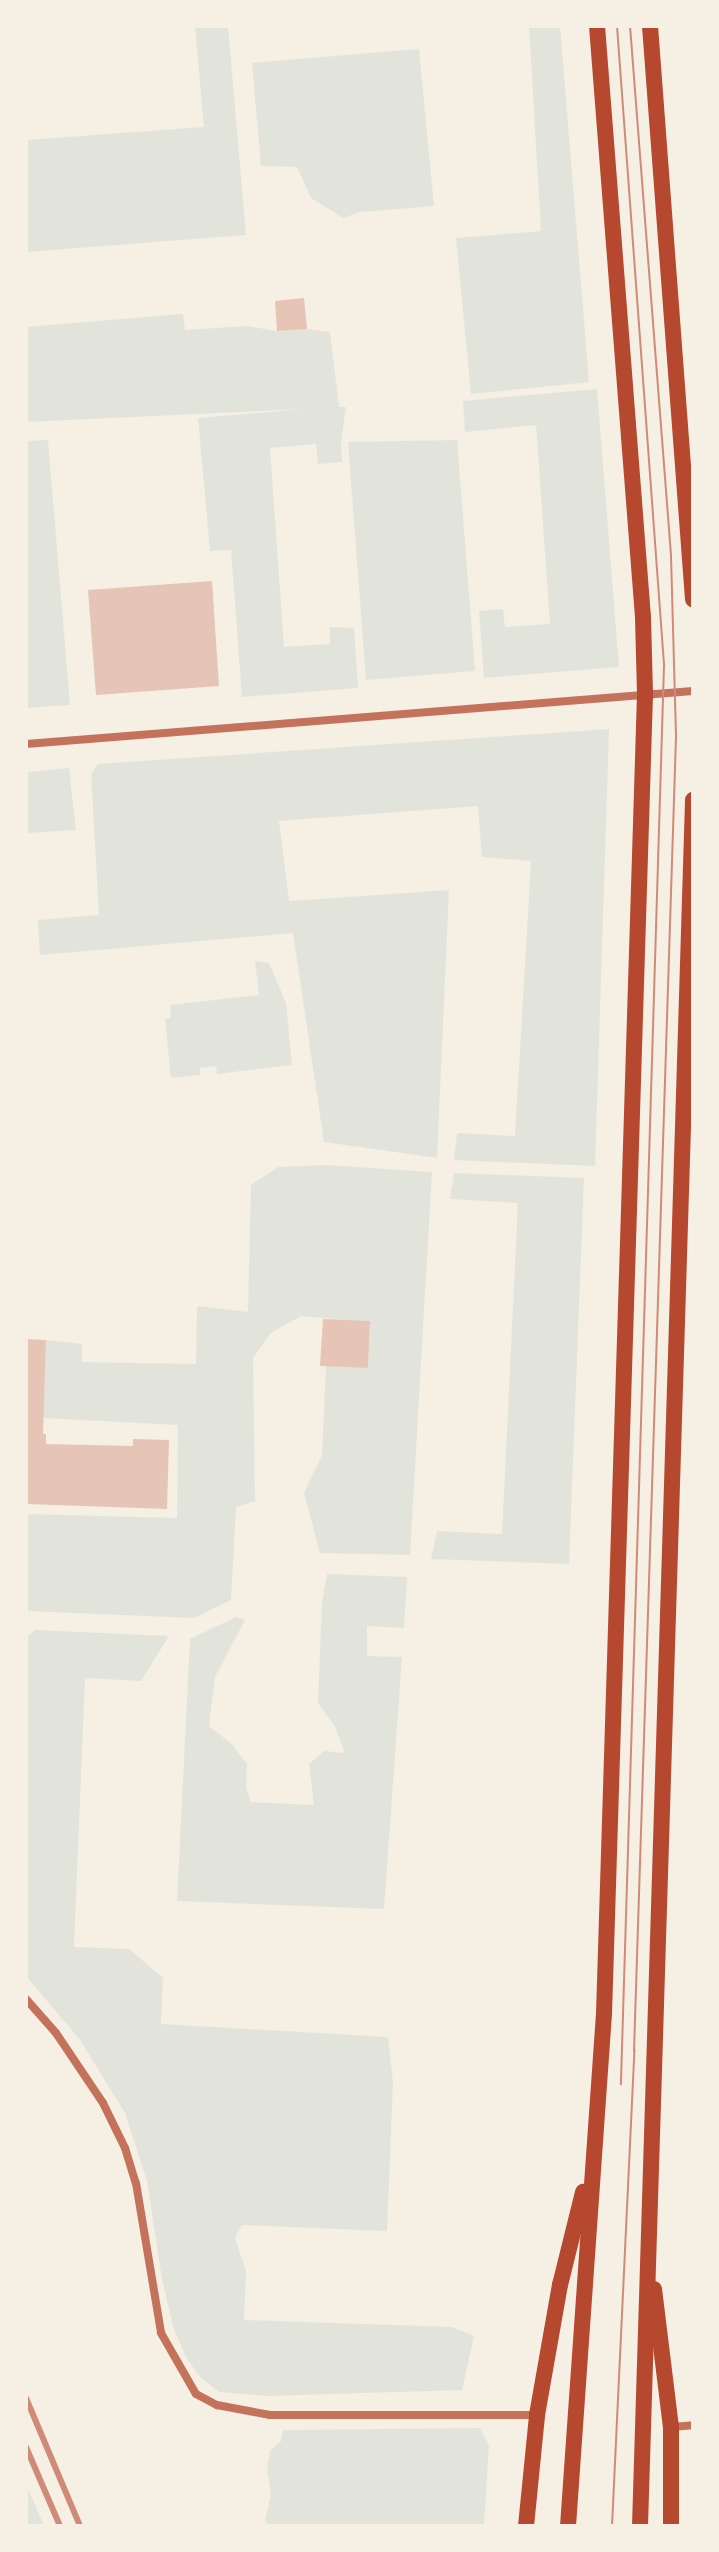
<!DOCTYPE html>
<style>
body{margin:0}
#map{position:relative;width:719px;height:2552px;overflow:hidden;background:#f6efe4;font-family:"PT Sans",sans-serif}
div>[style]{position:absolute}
.green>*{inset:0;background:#e2e4dc}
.building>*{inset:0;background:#e6c5b7}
.minor>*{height:8px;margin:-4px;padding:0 4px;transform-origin:4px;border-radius:4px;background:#c5725c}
.secondary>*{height:16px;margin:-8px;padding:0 8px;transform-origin:8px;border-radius:8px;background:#b5482f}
.tram>*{height:2px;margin:-1px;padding:0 1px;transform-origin:1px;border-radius:1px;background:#cf8b77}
.rail>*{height:6px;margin:-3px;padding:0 3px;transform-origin:3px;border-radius:3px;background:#cf8b77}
span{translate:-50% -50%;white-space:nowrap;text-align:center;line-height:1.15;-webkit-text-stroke:6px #f6efe4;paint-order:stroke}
.frame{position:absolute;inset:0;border:28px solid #f6efe4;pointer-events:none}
</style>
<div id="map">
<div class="green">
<i style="clip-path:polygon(195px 26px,228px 26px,246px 235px,26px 252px,26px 140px,204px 127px)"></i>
<i style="clip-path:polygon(529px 26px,560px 26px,589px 382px,471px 394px,456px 238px,541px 231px)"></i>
<i style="clip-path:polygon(419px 49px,434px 206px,360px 212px,343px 218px,311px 198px,297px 167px,261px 166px,252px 63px)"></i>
<i style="clip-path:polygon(183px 314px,185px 330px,247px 326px,277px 331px,307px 329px,330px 332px,339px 407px,346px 407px,341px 442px,342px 462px,318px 464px,316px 444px,270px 448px,284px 647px,330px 644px,330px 627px,354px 628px,358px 688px,242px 697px,231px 550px,210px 551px,198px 418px,304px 409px,26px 422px,26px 327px)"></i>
<i style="clip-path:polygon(597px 389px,619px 667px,484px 678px,479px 611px,503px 609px,505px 627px,550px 624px,536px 425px,465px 432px,463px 401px)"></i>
<i style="clip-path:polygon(48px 440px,70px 705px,26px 708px,26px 441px)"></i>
<i style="clip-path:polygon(457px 440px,475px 671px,366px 680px,348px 442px)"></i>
<i style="clip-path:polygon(609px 729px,595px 1166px,454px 1160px,457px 1133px,515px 1136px,531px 861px,482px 857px,478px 806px,279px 821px,289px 901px,449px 890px,437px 1158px,324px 1142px,293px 933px,40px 955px,38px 920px,99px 915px,91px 774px,98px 764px)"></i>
<i style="clip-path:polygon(69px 768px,76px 830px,26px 833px,26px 772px)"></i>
<i style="clip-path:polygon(255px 961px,269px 963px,286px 1003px,292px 1065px,217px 1074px,216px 1066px,200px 1068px,200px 1075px,171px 1078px,165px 1019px,171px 1018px,170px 1005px,259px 995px)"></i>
<i style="clip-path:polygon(325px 1165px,432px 1172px,410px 1555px,320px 1553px,304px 1493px,322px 1455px,326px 1366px,368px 1368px,370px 1322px,301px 1316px,271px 1333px,253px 1358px,255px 1501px,236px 1507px,231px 1600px,194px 1618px,26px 1611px,26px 1514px,177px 1518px,178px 1425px,43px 1418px,46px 1340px,82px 1344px,82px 1362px,196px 1364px,197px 1306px,248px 1312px,251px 1185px,278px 1167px)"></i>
<i style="clip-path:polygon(454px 1173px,584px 1178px,569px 1564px,431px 1559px,437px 1531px,502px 1534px,518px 1203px,450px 1199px)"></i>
<i style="clip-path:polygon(327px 1574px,407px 1577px,404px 1628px,367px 1626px,367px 1656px,402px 1657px,384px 1909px,177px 1901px,190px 1639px,236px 1617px,245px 1620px,215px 1677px,209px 1726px,232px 1744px,247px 1764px,246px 1788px,251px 1802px,314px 1805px,309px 1764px,324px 1751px,345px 1753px,335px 1727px,318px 1703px,322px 1603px)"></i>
<i style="clip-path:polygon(35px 1630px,169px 1636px,141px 1681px,85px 1678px,74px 1947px,129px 1949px,163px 1978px,161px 2024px,388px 2037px,393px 2082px,387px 2231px,242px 2225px,235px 2238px,246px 2271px,244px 2320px,452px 2327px,474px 2336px,462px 2390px,267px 2396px,219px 2392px,201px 2378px,187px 2359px,174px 2330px,162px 2279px,147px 2181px,125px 2113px,80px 2040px,26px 1976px,26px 1638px)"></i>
<i style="clip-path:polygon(480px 2428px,489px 2446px,484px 2526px,271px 2526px,265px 2522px,271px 2493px,267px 2469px,270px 2451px,281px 2441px,283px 2430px)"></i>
<i style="clip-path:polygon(26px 2484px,44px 2526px,26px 2526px)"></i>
</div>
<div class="building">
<i style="clip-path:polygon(304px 298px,307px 329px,277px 331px,275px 301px)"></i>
<i style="clip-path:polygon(212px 581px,219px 686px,96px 695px,88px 590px)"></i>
<i style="clip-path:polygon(323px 1319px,370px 1321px,368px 1368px,320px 1366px)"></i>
<i style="clip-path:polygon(26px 1339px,46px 1340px,43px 1434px,46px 1434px,46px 1444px,133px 1446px,133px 1439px,169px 1440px,167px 1509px,26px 1504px)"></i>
</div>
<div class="minor">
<i style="left:26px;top:744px;width:669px;rotate:-4.54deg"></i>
<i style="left:26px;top:1999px;width:45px;rotate:48.6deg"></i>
<i style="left:56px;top:2033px;width:84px;rotate:56.1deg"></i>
<i style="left:103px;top:2103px;width:50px;rotate:63.9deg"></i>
<i style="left:125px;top:2148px;width:37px;rotate:73deg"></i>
<i style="left:136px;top:2183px;width:152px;rotate:80.5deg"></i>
<i style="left:161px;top:2333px;width:70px;rotate:60.2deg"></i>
<i style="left:196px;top:2394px;width:24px;rotate:28deg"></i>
<i style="left:217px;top:2405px;width:54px;rotate:10.7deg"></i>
<i style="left:270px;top:2415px;width:267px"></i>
<i style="left:672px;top:2427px;width:21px;rotate:-5deg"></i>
</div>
<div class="secondary">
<i style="left:650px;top:26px;width:575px;rotate:85.71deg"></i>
<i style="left:654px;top:2289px;width:139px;rotate:83deg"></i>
<i style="left:671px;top:2427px;width:99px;rotate:90deg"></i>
<i style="left:526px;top:2526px;width:112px;rotate:-84.3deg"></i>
<i style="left:537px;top:2415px;width:132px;rotate:-80deg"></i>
<i style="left:560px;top:2285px;width:96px;rotate:-76.1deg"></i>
<i style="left:568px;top:2526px;width:513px;rotate:-85.98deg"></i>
<i style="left:604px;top:2014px;width:1321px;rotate:-88.22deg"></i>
<i style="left:645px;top:694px;width:77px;rotate:-91.5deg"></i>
<i style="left:643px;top:617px;width:593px;rotate:-94.45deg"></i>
<i style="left:640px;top:2526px;width:1727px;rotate:-88.24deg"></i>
</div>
<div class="tram">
<i style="left:617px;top:26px;width:641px;rotate:85.79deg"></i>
<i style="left:664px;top:665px;width:1420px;rotate:91.74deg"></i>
<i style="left:612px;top:2526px;width:476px;rotate:-87.3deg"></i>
<i style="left:634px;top:2051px;width:1317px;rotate:-88.17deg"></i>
<i style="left:676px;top:735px;width:180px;rotate:-91.6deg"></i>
<i style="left:671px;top:555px;width:531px;rotate:-94.43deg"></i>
</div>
<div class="rail">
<i style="left:26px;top:2398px;width:139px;rotate:67.1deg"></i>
<i style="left:26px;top:2447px;width:86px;rotate:66.7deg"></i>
</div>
<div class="frame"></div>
</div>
